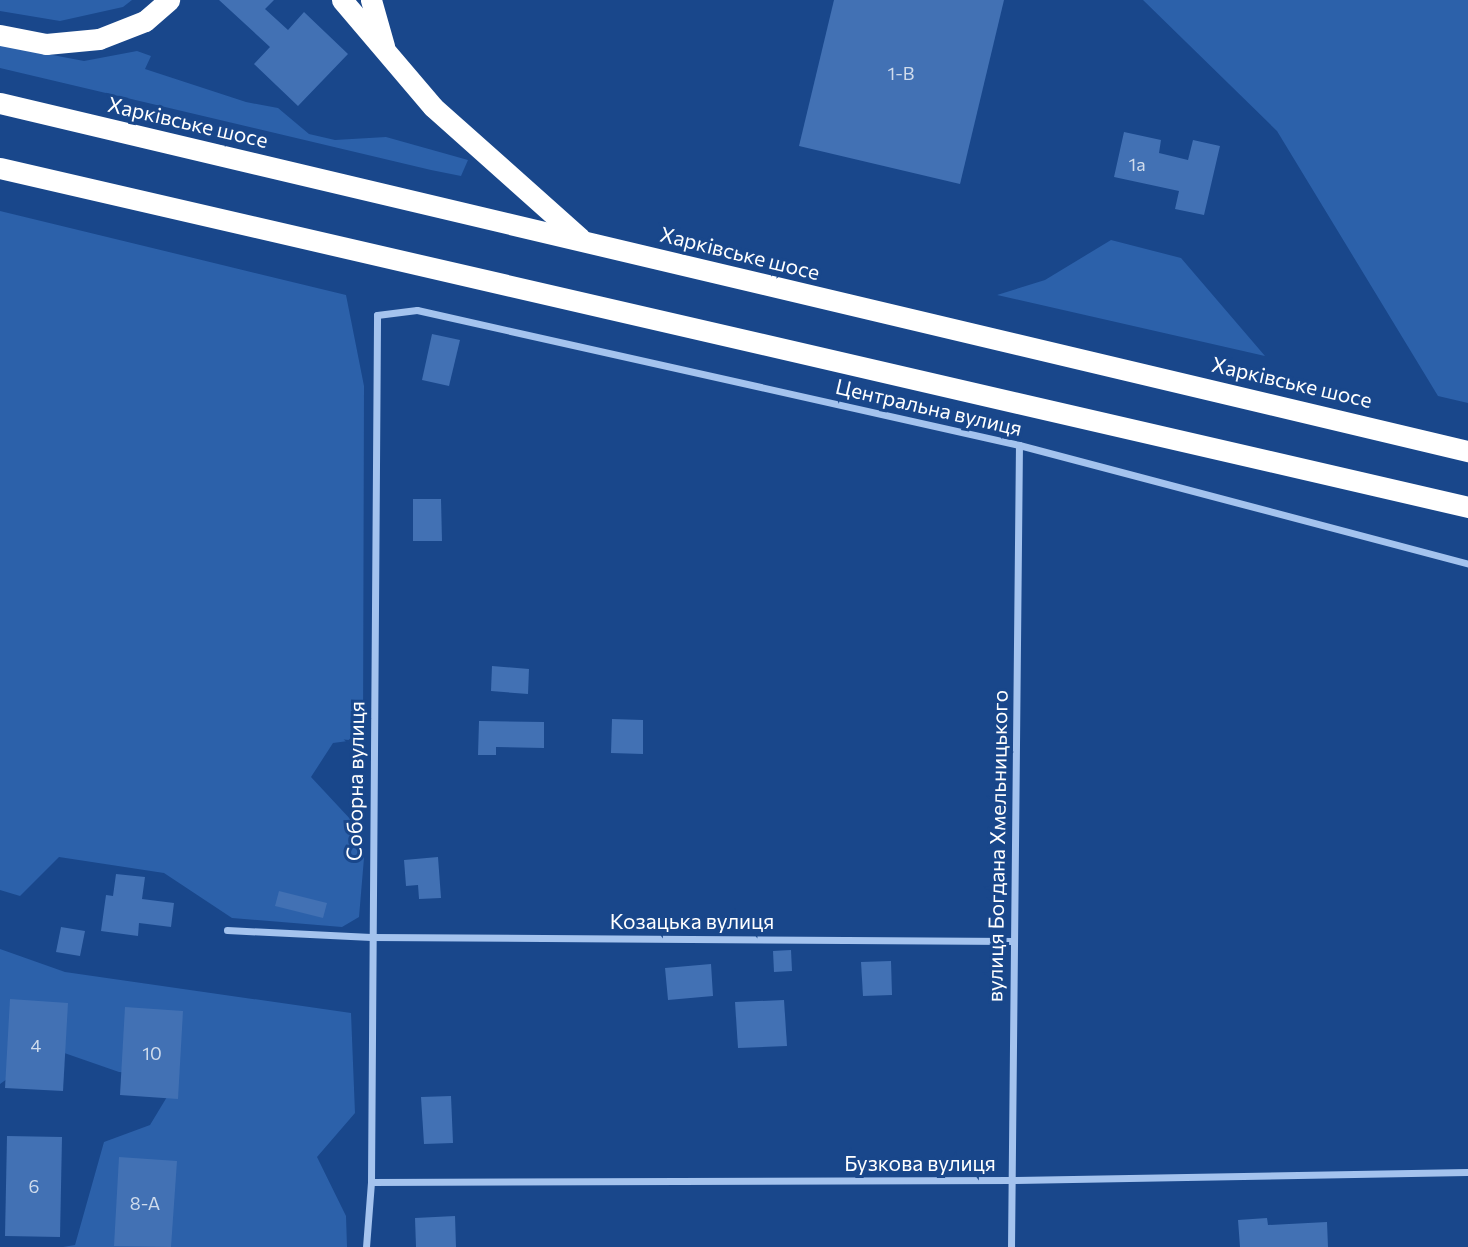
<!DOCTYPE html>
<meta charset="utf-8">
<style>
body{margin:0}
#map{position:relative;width:1468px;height:1247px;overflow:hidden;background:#19478b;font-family:Commissioner,sans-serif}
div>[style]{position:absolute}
.green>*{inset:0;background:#2c61aa}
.building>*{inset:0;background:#4271b4}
.street>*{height:7px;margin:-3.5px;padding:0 3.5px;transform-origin:3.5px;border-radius:3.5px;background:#a4c3ee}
.highway>*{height:21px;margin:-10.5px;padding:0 10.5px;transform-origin:10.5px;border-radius:10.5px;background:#fff}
span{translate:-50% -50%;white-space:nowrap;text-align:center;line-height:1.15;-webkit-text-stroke:6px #19478b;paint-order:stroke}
.number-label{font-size:18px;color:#d0dcec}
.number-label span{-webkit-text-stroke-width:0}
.street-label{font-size:21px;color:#fff}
</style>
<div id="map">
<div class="green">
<i style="clip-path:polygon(0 0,132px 0,123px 7px,60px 21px,0 11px)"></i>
<i style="clip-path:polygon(1143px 0,1468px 0,1468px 403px,1438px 396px,1277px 131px)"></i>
<i style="clip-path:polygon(0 45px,84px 61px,137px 51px,151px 56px,145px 69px,246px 102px,278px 108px,309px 134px,335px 140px,386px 137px,468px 160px,461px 176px,431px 170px,0 68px)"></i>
<i style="clip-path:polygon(0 211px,346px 295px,364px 386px,363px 739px,333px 743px,311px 777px,352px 821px,364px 858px,359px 917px,342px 927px,232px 918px,164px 873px,59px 857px,20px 896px,0 890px)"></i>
<i style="clip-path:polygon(1111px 240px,1181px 258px,1265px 356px,997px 295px,1045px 280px)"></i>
<i style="clip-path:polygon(0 949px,65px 972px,351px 1013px,355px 1113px,317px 1157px,346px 1216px,347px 1247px,63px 1247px,75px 1245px,104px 1142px,150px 1125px,179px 1077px,119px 1072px,24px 1039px,14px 1074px,0 1084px)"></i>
</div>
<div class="building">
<i style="clip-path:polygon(219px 0,274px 0,265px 9px,288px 30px,304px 12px,348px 54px,298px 106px,254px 64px,270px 47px)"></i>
<i style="clip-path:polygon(834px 0,1004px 0,960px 184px,799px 146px)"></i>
<i style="clip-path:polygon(1124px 132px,1161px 140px,1159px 153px,1188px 160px,1193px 140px,1220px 146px,1204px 215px,1175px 209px,1179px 191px,1114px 177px)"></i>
<i style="clip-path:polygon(432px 334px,460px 340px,449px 386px,422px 380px)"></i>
<i style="clip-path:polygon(413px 499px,441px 499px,442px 541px,413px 541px)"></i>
<i style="clip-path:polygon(492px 666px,529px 669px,528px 694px,491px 691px)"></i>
<i style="clip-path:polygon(612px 719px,643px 720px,643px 754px,611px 753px)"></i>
<i style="clip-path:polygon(479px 721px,544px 722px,544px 748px,496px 747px,496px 755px,478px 755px)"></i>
<i style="clip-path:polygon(438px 857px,441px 898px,419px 899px,418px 885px,406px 886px,404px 860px)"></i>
<i style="clip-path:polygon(116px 874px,145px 877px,142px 899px,174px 903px,171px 927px,139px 923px,138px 936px,101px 931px,106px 895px,113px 896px)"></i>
<i style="clip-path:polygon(279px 891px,327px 903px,323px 918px,275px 906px)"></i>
<i style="clip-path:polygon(61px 927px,85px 931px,80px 956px,56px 952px)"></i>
<i style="clip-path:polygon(791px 950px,792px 971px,774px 972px,773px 951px)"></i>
<i style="clip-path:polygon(891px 961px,892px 995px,863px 996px,861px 962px)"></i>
<i style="clip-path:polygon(711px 964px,713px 996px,668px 1000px,665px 968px)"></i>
<i style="clip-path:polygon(10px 999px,68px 1003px,63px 1091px,5px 1088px)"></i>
<i style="clip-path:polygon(784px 1000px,787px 1046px,738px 1048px,735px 1002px)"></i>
<i style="clip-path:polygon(125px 1007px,183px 1011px,178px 1099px,120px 1095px)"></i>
<i style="clip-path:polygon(451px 1096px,453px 1143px,424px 1144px,421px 1097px)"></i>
<i style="clip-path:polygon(7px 1136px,62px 1137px,60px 1237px,5px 1236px)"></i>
<i style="clip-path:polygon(119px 1157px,177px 1161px,171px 1247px,114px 1246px)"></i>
<i style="clip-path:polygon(455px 1216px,456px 1247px,416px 1247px,415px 1218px)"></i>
<i style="clip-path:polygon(1267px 1218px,1268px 1225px,1327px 1222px,1328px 1247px,1240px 1247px,1238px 1220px)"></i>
</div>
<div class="street">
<i style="left:227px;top:930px;width:144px;rotate:2.8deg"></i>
<i style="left:371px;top:937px;width:642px;rotate:0.36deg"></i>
<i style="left:371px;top:1182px;width:641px;rotate:-0.18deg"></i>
<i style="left:1012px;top:1180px;width:456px;rotate:-1deg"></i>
<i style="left:366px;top:1247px;width:65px;rotate:-85.6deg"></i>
<i style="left:371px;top:1182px;width:867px;rotate:-89.6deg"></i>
<i style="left:377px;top:315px;width:40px;rotate:-7.1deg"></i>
<i style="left:417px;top:310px;width:617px;rotate:12.64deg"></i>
<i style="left:1019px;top:445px;width:465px;rotate:14.8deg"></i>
<i style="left:1011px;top:1247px;width:802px;rotate:-89.43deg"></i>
</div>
<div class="highway">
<i style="left:342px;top:0;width:140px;rotate:49.6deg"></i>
<i style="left:433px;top:107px;width:197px;rotate:41.7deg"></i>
<i style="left:371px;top:0;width:48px;rotate:74.2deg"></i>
<i style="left:0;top:35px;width:47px;rotate:11.1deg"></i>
<i style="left:46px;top:44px;width:53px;rotate:-5.4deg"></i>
<i style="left:99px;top:39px;width:49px;rotate:-21.4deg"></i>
<i style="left:145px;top:21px;width:32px;rotate:-41deg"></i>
<i style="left:0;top:103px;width:1509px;rotate:13.34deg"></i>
<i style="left:0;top:168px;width:1507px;rotate:13deg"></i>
</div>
<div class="number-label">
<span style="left:901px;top:73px">1-В</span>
<span style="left:1137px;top:164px">1а</span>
<span style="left:36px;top:1045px">4</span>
<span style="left:152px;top:1053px">10</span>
<span style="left:34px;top:1186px">6</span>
<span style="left:145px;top:1203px">8-А</span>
</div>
<div class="street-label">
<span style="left:188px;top:122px;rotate:13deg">Харківське шосе</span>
<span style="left:740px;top:253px;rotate:14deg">Харківське шосе</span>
<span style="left:1292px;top:382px;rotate:13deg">Харківське шосе</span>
<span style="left:929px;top:407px;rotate:13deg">Центральна вулиця</span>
<span style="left:355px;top:781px;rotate:-89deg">Соборна вулиця</span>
<span style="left:997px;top:846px;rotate:-89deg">вулиця Богдана Хмельницького</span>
<span style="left:692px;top:921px">Козацька вулиця</span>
<span style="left:920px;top:1163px">Бузкова вулиця</span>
</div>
</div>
